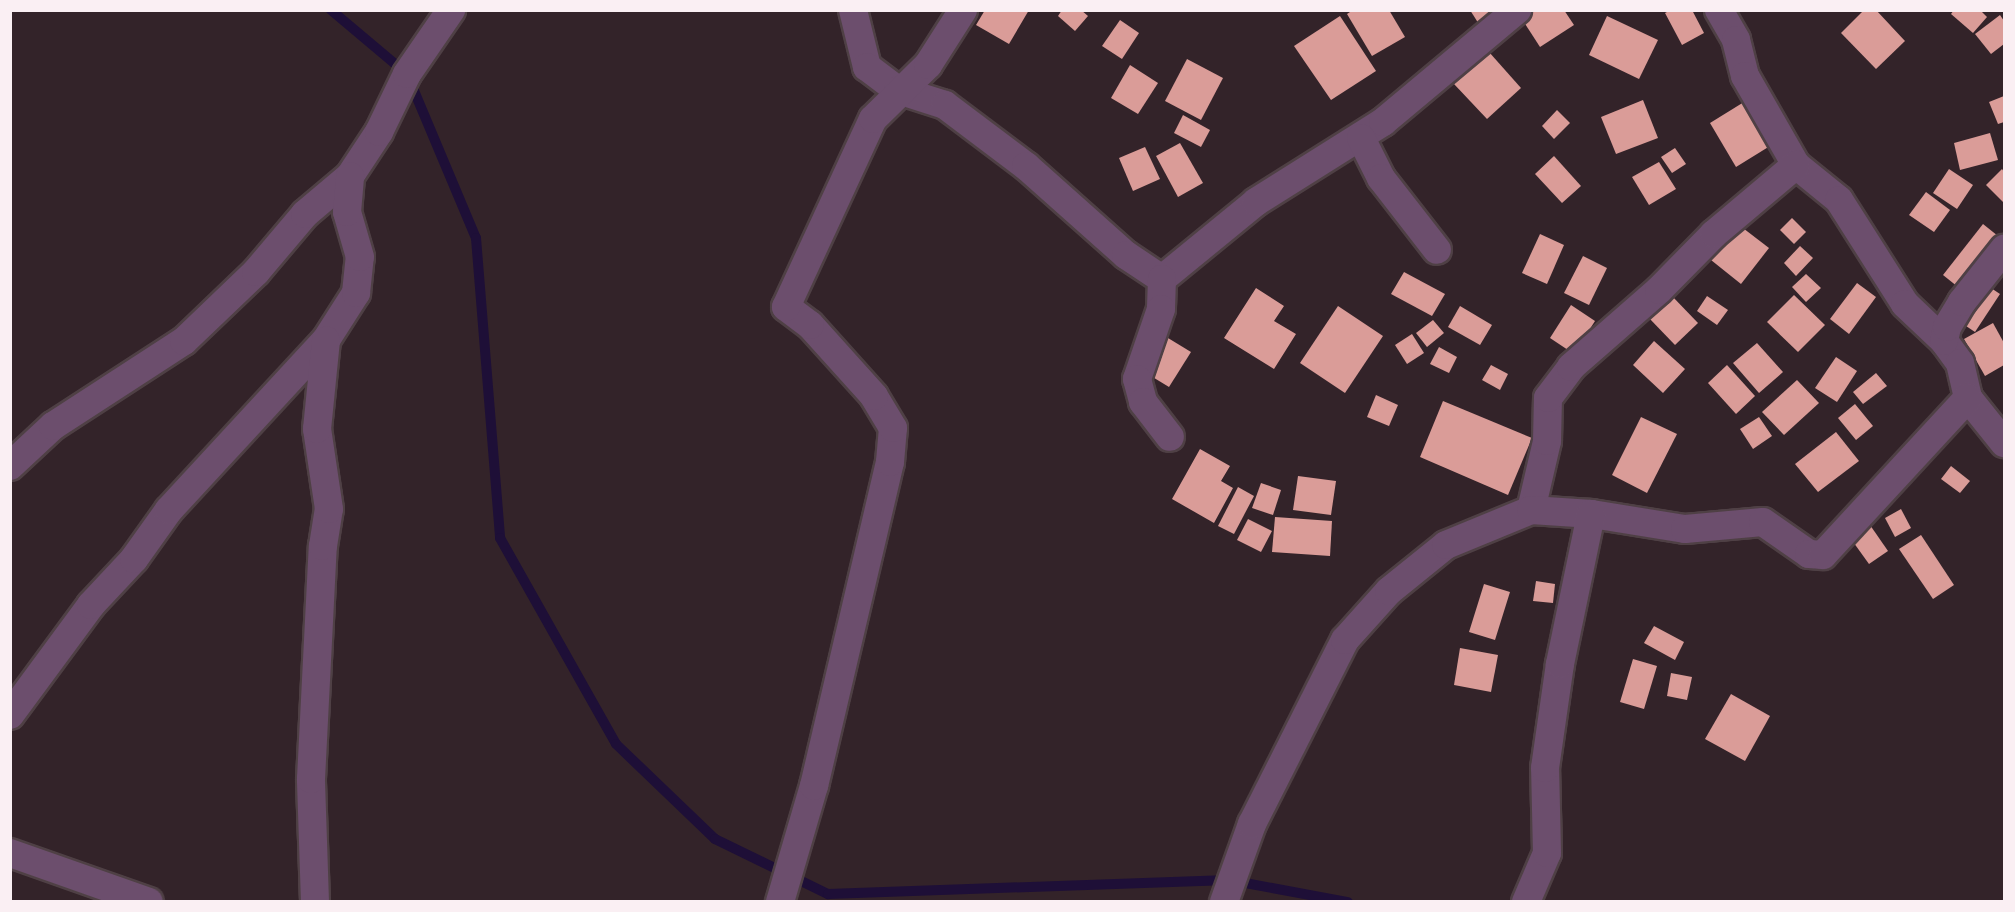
<!DOCTYPE html>
<style>
body{margin:0}
#map{position:relative;width:2015px;height:912px;overflow:hidden;background:#332329;font-family:"Sofia Sans Condensed",sans-serif}
div>[style]{position:absolute}
.stream>*{height:10px;margin:-5px;padding:0 5px;transform-origin:5px;border-radius:5px;background:#1e0f37}
.building>*{inset:0;background:#da9c98}
.roads{filter:drop-shadow(2px 0 #4f4045) drop-shadow(-2px 0 #4f4045) drop-shadow(0 2px #4f4045) drop-shadow(0 -2px #4f4045)}
.minor>*{height:28px;margin:-14px;padding:0 14px;transform-origin:14px;border-radius:14px;background:#6c4e6d}
span{translate:-50% -50%;white-space:nowrap;text-align:center;line-height:1.15;-webkit-text-stroke:6px #332329;paint-order:stroke}
.frame{position:absolute;inset:0;border:12px solid #faeff3;pointer-events:none}
</style>
<div id="map">
<div class="stream">
<i style="left:331px;top:10px;width:99px;rotate:40.1deg"></i>
<i style="left:407px;top:74px;width:178px;rotate:67.2deg"></i>
<i style="left:476px;top:238px;width:301px;rotate:85.4deg"></i>
<i style="left:500px;top:538px;width:236px;rotate:60.6deg"></i>
<i style="left:616px;top:744px;width:137px;rotate:43.8deg"></i>
<i style="left:715px;top:839px;width:126px;rotate:26deg"></i>
<i style="left:828px;top:894px;width:401px;rotate:-2deg"></i>
<i style="left:1229px;top:880px;width:121px;rotate:10.5deg"></i>
</div>
<div class="building">
<i style="clip-path:polygon(985px 10px,1029px 10px,1009px 44px,976px 25px)"></i>
<i style="clip-path:polygon(1062px 10px,1081px 10px,1088px 16px,1075px 31px,1058px 16px)"></i>
<i style="clip-path:polygon(1353px 10px,1389px 10px,1405px 37px,1372px 56px,1347px 14px)"></i>
<i style="clip-path:polygon(1470px 10px,1513px 10px,1482px 29px)"></i>
<i style="clip-path:polygon(1528px 10px,1564px 10px,1574px 25px,1540px 47px,1520px 16px)"></i>
<i style="clip-path:polygon(1671px 10px,1692px 10px,1704px 33px,1682px 45px,1665px 13px)"></i>
<i style="clip-path:polygon(1864px 10px,1876px 10px,1905px 41px,1876px 69px,1841px 33px)"></i>
<i style="clip-path:polygon(1954px 10px,1980px 10px,1987px 17px,1973px 33px,1951px 14px)"></i>
<i style="clip-path:polygon(2000px 15px,2004px 21px,2004px 44px,1991px 54px,1975px 34px)"></i>
<i style="clip-path:polygon(1340px 16px,1376px 71px,1331px 100px,1294px 46px)"></i>
<i style="clip-path:polygon(1607px 16px,1658px 40px,1639px 79px,1589px 55px)"></i>
<i style="clip-path:polygon(1120px 20px,1139px 33px,1122px 59px,1102px 46px)"></i>
<i style="clip-path:polygon(1489px 52px,1521px 88px,1487px 119px,1454px 84px)"></i>
<i style="clip-path:polygon(1187px 59px,1223px 78px,1201px 120px,1165px 101px)"></i>
<i style="clip-path:polygon(1130px 65px,1158px 83px,1138px 114px,1111px 98px)"></i>
<i style="clip-path:polygon(2004px 96px,2004px 122px,1998px 124px,1989px 102px)"></i>
<i style="clip-path:polygon(1643px 100px,1658px 138px,1616px 154px,1601px 117px)"></i>
<i style="clip-path:polygon(1744px 102px,1770px 146px,1736px 167px,1710px 123px)"></i>
<i style="clip-path:polygon(1557px 110px,1570px 123px,1554px 139px,1542px 126px)"></i>
<i style="clip-path:polygon(1183px 115px,1210px 130px,1201px 147px,1174px 133px)"></i>
<i style="clip-path:polygon(1990px 133px,1998px 160px,1960px 170px,1954px 143px)"></i>
<i style="clip-path:polygon(1180px 143px,1203px 183px,1178px 197px,1156px 156px)"></i>
<i style="clip-path:polygon(1145px 147px,1160px 179px,1133px 191px,1119px 158px)"></i>
<i style="clip-path:polygon(1675px 148px,1686px 164px,1672px 173px,1661px 157px)"></i>
<i style="clip-path:polygon(1554px 156px,1581px 186px,1562px 203px,1535px 174px)"></i>
<i style="clip-path:polygon(1659px 162px,1676px 189px,1649px 205px,1632px 177px)"></i>
<i style="clip-path:polygon(1949px 169px,1973px 185px,1957px 209px,1933px 193px)"></i>
<i style="clip-path:polygon(2002px 169px,2004px 172px,2004px 203px,1986px 185px)"></i>
<i style="clip-path:polygon(1926px 192px,1950px 210px,1934px 232px,1909px 215px)"></i>
<i style="clip-path:polygon(1792px 218px,1806px 232px,1794px 244px,1780px 230px)"></i>
<i style="clip-path:polygon(1983px 224px,2003px 240px,1963px 291px,1943px 275px)"></i>
<i style="clip-path:polygon(1739px 225px,1769px 248px,1741px 284px,1711px 260px)"></i>
<i style="clip-path:polygon(1540px 234px,1564px 245px,1547px 284px,1522px 273px)"></i>
<i style="clip-path:polygon(1800px 246px,1813px 258px,1796px 276px,1784px 263px)"></i>
<i style="clip-path:polygon(1583px 256px,1607px 268px,1589px 305px,1564px 293px)"></i>
<i style="clip-path:polygon(1404px 272px,1445px 294px,1432px 316px,1391px 294px)"></i>
<i style="clip-path:polygon(1806px 274px,1821px 288px,1806px 302px,1792px 287px)"></i>
<i style="clip-path:polygon(1857px 283px,1876px 297px,1849px 334px,1830px 319px)"></i>
<i style="clip-path:polygon(1985px 284px,2000px 294px,1975px 332px,1960px 322px)"></i>
<i style="clip-path:polygon(1256px 288px,1284px 306px,1274px 321px,1296px 334px,1274px 369px,1224px 338px)"></i>
<i style="clip-path:polygon(1671px 295px,1698px 323px,1675px 345px,1648px 317px)"></i>
<i style="clip-path:polygon(1794px 295px,1825px 325px,1798px 352px,1767px 322px)"></i>
<i style="clip-path:polygon(1707px 296px,1728px 310px,1717px 325px,1697px 311px)"></i>
<i style="clip-path:polygon(1571px 305px,1595px 321px,1574px 354px,1550px 338px)"></i>
<i style="clip-path:polygon(1338px 306px,1383px 336px,1345px 393px,1300px 363px)"></i>
<i style="clip-path:polygon(1460px 306px,1492px 325px,1480px 345px,1448px 327px)"></i>
<i style="clip-path:polygon(1433px 320px,1444px 333px,1427px 347px,1416px 333px)"></i>
<i style="clip-path:polygon(1993px 323px,2004px 343px,2004px 365px,1985px 376px,1964px 339px)"></i>
<i style="clip-path:polygon(1412px 334px,1424px 353px,1407px 364px,1395px 345px)"></i>
<i style="clip-path:polygon(1168px 338px,1191px 352px,1169px 387px,1146px 373px)"></i>
<i style="clip-path:polygon(1654px 341px,1685px 369px,1663px 393px,1633px 365px)"></i>
<i style="clip-path:polygon(1757px 343px,1783px 372px,1759px 393px,1733px 363px)"></i>
<i style="clip-path:polygon(1439px 347px,1457px 357px,1449px 373px,1430px 364px)"></i>
<i style="clip-path:polygon(1836px 357px,1857px 371px,1837px 402px,1815px 388px)"></i>
<i style="clip-path:polygon(1491px 365px,1508px 374px,1500px 390px,1482px 380px)"></i>
<i style="clip-path:polygon(1727px 365px,1755px 396px,1736px 414px,1708px 383px)"></i>
<i style="clip-path:polygon(1876px 373px,1887px 386px,1863px 404px,1853px 392px)"></i>
<i style="clip-path:polygon(1797px 380px,1819px 403px,1784px 435px,1762px 412px)"></i>
<i style="clip-path:polygon(1376px 395px,1398px 405px,1389px 426px,1367px 417px)"></i>
<i style="clip-path:polygon(1443px 401px,1532px 438px,1508px 495px,1420px 457px)"></i>
<i style="clip-path:polygon(1855px 404px,1873px 426px,1856px 440px,1838px 418px)"></i>
<i style="clip-path:polygon(1641px 417px,1677px 434px,1647px 493px,1612px 475px)"></i>
<i style="clip-path:polygon(1759px 417px,1772px 436px,1753px 449px,1740px 429px)"></i>
<i style="clip-path:polygon(1836px 432px,1859px 461px,1818px 492px,1795px 464px)"></i>
<i style="clip-path:polygon(1200px 449px,1230px 466px,1221px 481px,1233px 488px,1214px 523px,1172px 499px)"></i>
<i style="clip-path:polygon(1951px 466px,1970px 481px,1960px 493px,1941px 479px)"></i>
<i style="clip-path:polygon(1298px 476px,1336px 481px,1331px 515px,1293px 510px)"></i>
<i style="clip-path:polygon(1261px 483px,1281px 490px,1273px 515px,1252px 508px)"></i>
<i style="clip-path:polygon(1238px 487px,1254px 496px,1234px 534px,1218px 526px)"></i>
<i style="clip-path:polygon(1901px 509px,1911px 528px,1895px 537px,1885px 518px)"></i>
<i style="clip-path:polygon(1275px 517px,1332px 521px,1330px 556px,1272px 552px)"></i>
<i style="clip-path:polygon(1248px 519px,1272px 531px,1261px 552px,1237px 540px)"></i>
<i style="clip-path:polygon(1870px 525px,1888px 551px,1869px 564px,1851px 539px)"></i>
<i style="clip-path:polygon(1921px 535px,1954px 585px,1933px 599px,1899px 549px)"></i>
<i style="clip-path:polygon(1536px 581px,1555px 584px,1553px 603px,1533px 601px)"></i>
<i style="clip-path:polygon(1484px 584px,1510px 592px,1495px 640px,1469px 632px)"></i>
<i style="clip-path:polygon(1654px 626px,1684px 642px,1675px 660px,1644px 643px)"></i>
<i style="clip-path:polygon(1460px 648px,1498px 655px,1491px 692px,1454px 685px)"></i>
<i style="clip-path:polygon(1633px 659px,1657px 666px,1644px 709px,1620px 702px)"></i>
<i style="clip-path:polygon(1671px 673px,1692px 677px,1687px 700px,1667px 696px)"></i>
<i style="clip-path:polygon(1731px 694px,1770px 716px,1745px 761px,1705px 739px)"></i>
</div>
<div class="roads">
<div class="minor">
<i style="left:853px;top:10px;width:59px;rotate:76.2deg"></i>
<i style="left:867px;top:67px;width:39px;rotate:37deg"></i>
<i style="left:898px;top:90px;width:49px;rotate:17.7deg"></i>
<i style="left:945px;top:105px;width:101px;rotate:37deg"></i>
<i style="left:1026px;top:166px;width:134px;rotate:41.7deg"></i>
<i style="left:1126px;top:255px;width:43px;rotate:33.7deg"></i>
<i style="left:1162px;top:279px;width:122px;rotate:-39.3deg"></i>
<i style="left:1256px;top:202px;width:150px;rotate:-32.2deg"></i>
<i style="left:1383px;top:122px;width:175px;rotate:-39.9deg"></i>
<i style="left:1719px;top:10px;width:34px;rotate:60deg"></i>
<i style="left:1736px;top:40px;width:37px;rotate:76deg"></i>
<i style="left:1745px;top:76px;width:103px;rotate:60.2deg"></i>
<i style="left:1796px;top:165px;width:55px;rotate:39.1deg"></i>
<i style="left:1839px;top:200px;width:123px;rotate:57.6deg"></i>
<i style="left:1905px;top:304px;width:54px;rotate:43.5deg"></i>
<i style="left:1944px;top:341px;width:27px;rotate:54deg"></i>
<i style="left:1960px;top:363px;width:36px;rotate:77deg"></i>
<i style="left:1968px;top:398px;width:58px;rotate:51.3deg"></i>
<i style="left:1361px;top:138px;width:45px;rotate:63.4deg"></i>
<i style="left:1381px;top:178px;width:91px;rotate:52.1deg"></i>
<i style="left:1162px;top:279px;width:30px;rotate:92deg"></i>
<i style="left:1161px;top:309px;width:74px;rotate:108.9deg"></i>
<i style="left:1137px;top:379px;width:24px;rotate:75deg"></i>
<i style="left:1143px;top:402px;width:44px;rotate:52.4deg"></i>
<i style="left:1944px;top:341px;width:14px;rotate:-78deg"></i>
<i style="left:1947px;top:327px;width:29px;rotate:-59deg"></i>
<i style="left:1962px;top:302px;width:68px;rotate:-51.6deg"></i>
<i style="left:10px;top:466px;width:59px;rotate:-42.9deg"></i>
<i style="left:53px;top:426px;width:156px;rotate:-33deg"></i>
<i style="left:184px;top:341px;width:100px;rotate:-43.8deg"></i>
<i style="left:256px;top:272px;width:76px;rotate:-49.8deg"></i>
<i style="left:305px;top:214px;width:59px;rotate:-40.2deg"></i>
<i style="left:350px;top:176px;width:53px;rotate:-56.6deg"></i>
<i style="left:379px;top:132px;width:64px;rotate:-64.2deg"></i>
<i style="left:407px;top:74px;width:78px;rotate:-55.5deg"></i>
<i style="left:1531px;top:510px;width:71px;rotate:-76.9deg"></i>
<i style="left:1547px;top:441px;width:43px;rotate:-88.7deg"></i>
<i style="left:1548px;top:398px;width:39px;rotate:-53deg"></i>
<i style="left:1571px;top:367px;width:117px;rotate:-41.2deg"></i>
<i style="left:1659px;top:290px;width:78px;rotate:-45.5deg"></i>
<i style="left:1714px;top:234px;width:107px;rotate:-40.1deg"></i>
<i style="left:10px;top:715px;width:137px;rotate:-53.6deg"></i>
<i style="left:91px;top:605px;width:63px;rotate:-46.9deg"></i>
<i style="left:134px;top:559px;width:60px;rotate:-54.5deg"></i>
<i style="left:169px;top:510px;width:231px;rotate:-47.3deg"></i>
<i style="left:326px;top:340px;width:56px;rotate:-57.4deg"></i>
<i style="left:356px;top:293px;width:36px;rotate:-84deg"></i>
<i style="left:360px;top:257px;width:47px;rotate:-106.1deg"></i>
<i style="left:347px;top:212px;width:36px;rotate:-85deg"></i>
<i style="left:10px;top:853px;width:147px;rotate:19.4deg"></i>
<i style="left:315px;top:902px;width:123px;rotate:-91.9deg"></i>
<i style="left:311px;top:779px;width:233px;rotate:-87.1deg"></i>
<i style="left:323px;top:546px;width:37px;rotate:-81deg"></i>
<i style="left:329px;top:509px;width:81px;rotate:-98.5deg"></i>
<i style="left:317px;top:429px;width:89px;rotate:-84.2deg"></i>
<i style="left:780px;top:902px;width:121px;rotate:-73.7deg"></i>
<i style="left:814px;top:786px;width:333px;rotate:-76.8deg"></i>
<i style="left:890px;top:462px;width:34px;rotate:-85deg"></i>
<i style="left:893px;top:428px;width:37px;rotate:-121deg"></i>
<i style="left:874px;top:396px;width:96px;rotate:-132deg"></i>
<i style="left:810px;top:325px;width:30px;rotate:-143deg"></i>
<i style="left:786px;top:307px;width:207px;rotate:-65.2deg"></i>
<i style="left:873px;top:119px;width:77px;rotate:-44.5deg"></i>
<i style="left:928px;top:65px;width:65px;rotate:-57.5deg"></i>
<i style="left:1224px;top:902px;width:83px;rotate:-70.3deg"></i>
<i style="left:1252px;top:824px;width:206px;rotate:-63.2deg"></i>
<i style="left:1345px;top:640px;width:66px;rotate:-48.1deg"></i>
<i style="left:1389px;top:591px;width:73px;rotate:-38.9deg"></i>
<i style="left:1446px;top:545px;width:92px;rotate:-22.4deg"></i>
<i style="left:1531px;top:510px;width:61px;rotate:3.8deg"></i>
<i style="left:1592px;top:514px;width:94px;rotate:9.2deg"></i>
<i style="left:1685px;top:529px;width:78px;rotate:-5.1deg"></i>
<i style="left:1763px;top:522px;width:56px;rotate:34.8deg"></i>
<i style="left:1809px;top:554px;width:14px;rotate:4deg"></i>
<i style="left:1823px;top:555px;width:214px;rotate:-47.3deg"></i>
<i style="left:1526px;top:902px;width:53px;rotate:-66.8deg"></i>
<i style="left:1547px;top:853px;width:85px;rotate:-91.3deg"></i>
<i style="left:1545px;top:768px;width:105px;rotate:-81.8deg"></i>
<i style="left:1560px;top:664px;width:153px;rotate:-78.3deg"></i>
</div>
</div>
<div class="frame"></div>
</div>
